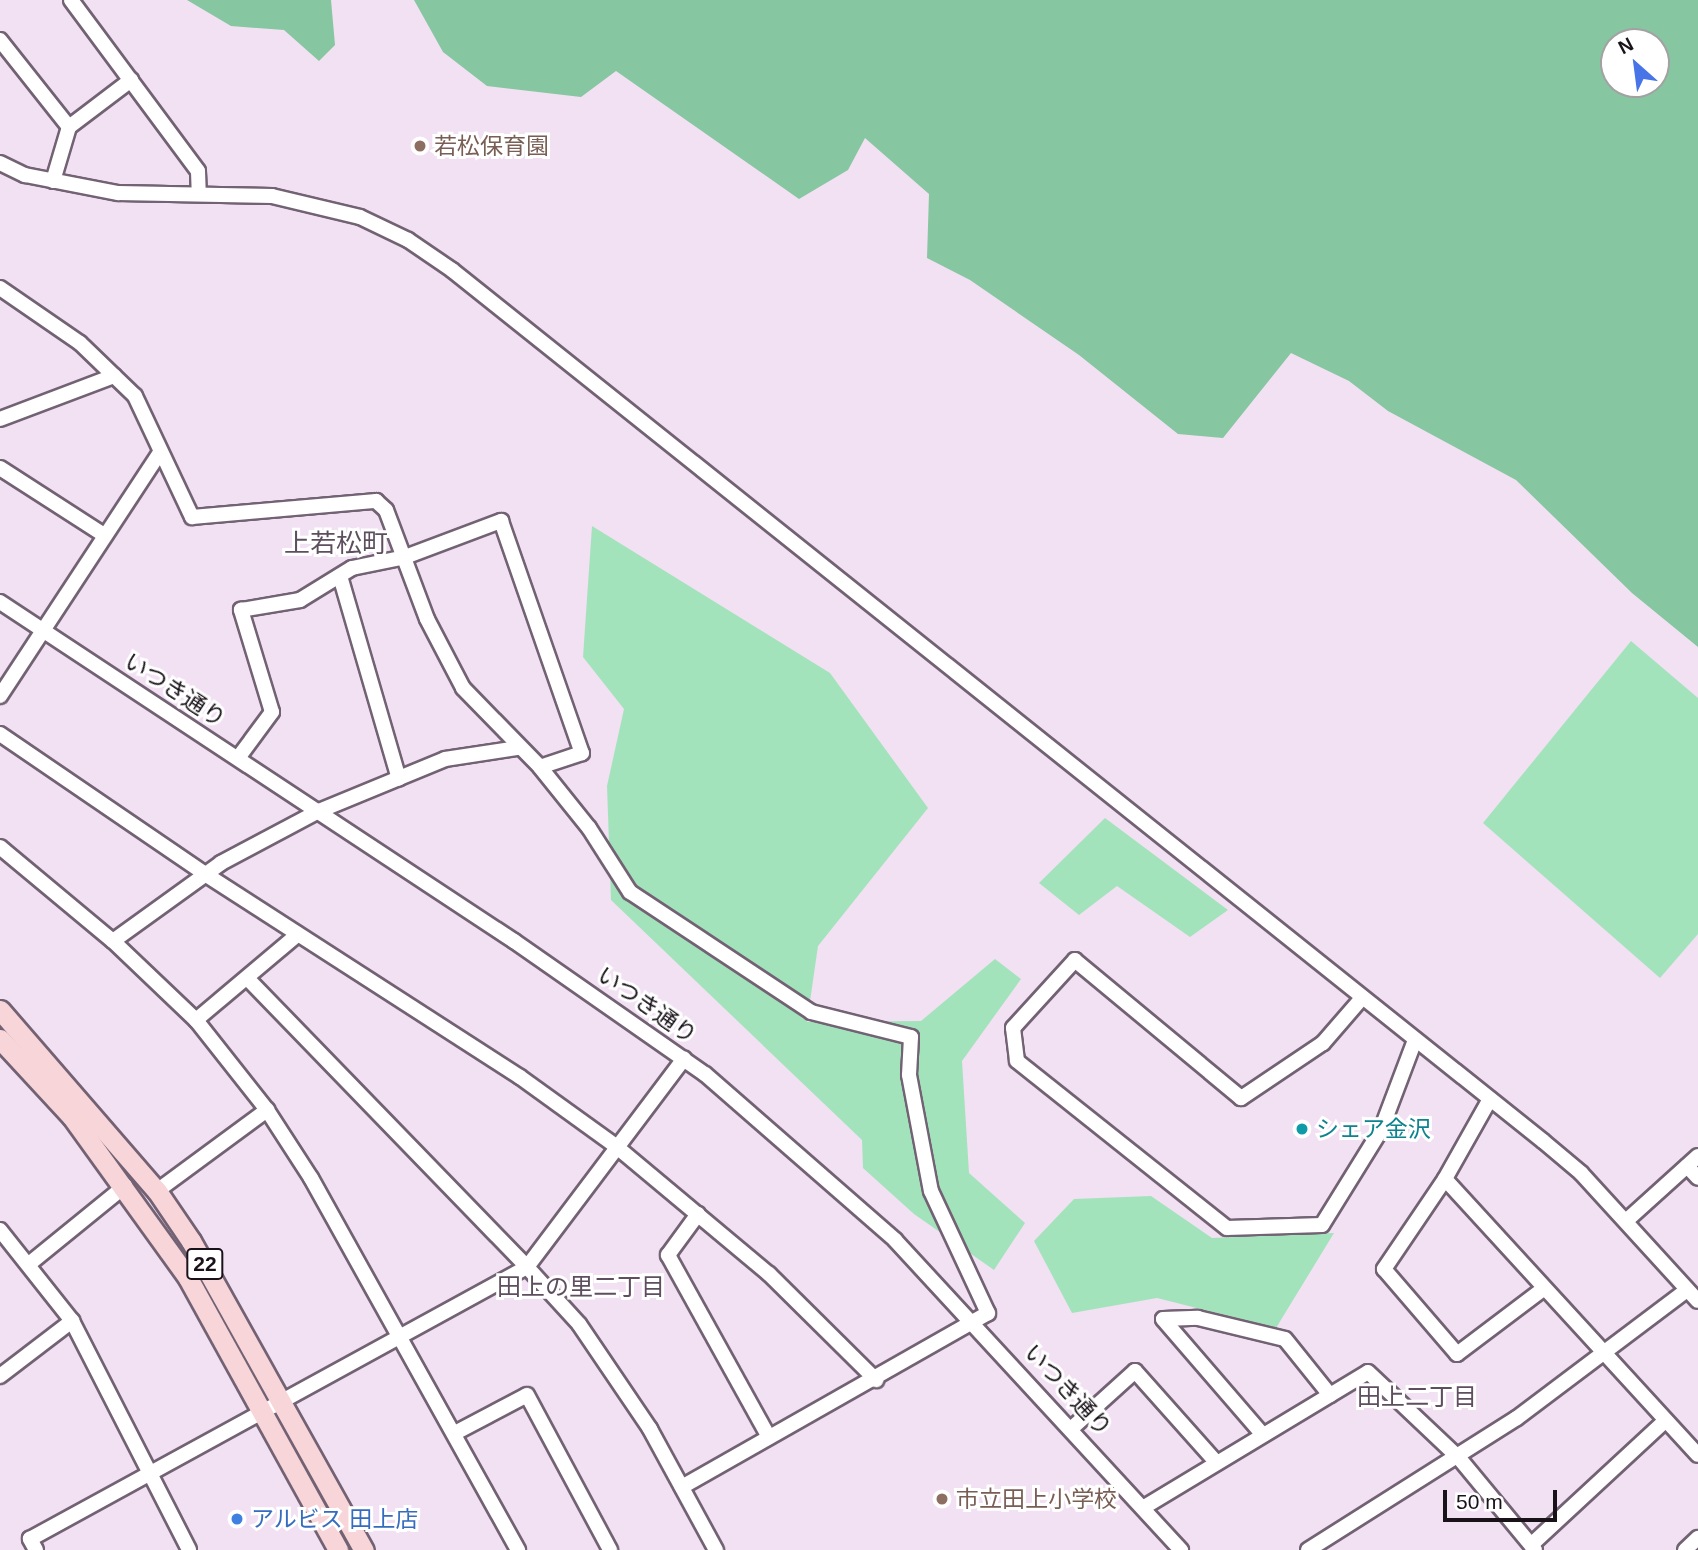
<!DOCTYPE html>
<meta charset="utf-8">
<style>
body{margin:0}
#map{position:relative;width:1698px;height:1550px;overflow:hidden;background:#f2e0f3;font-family:Helvetica,"Noto Sans JP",sans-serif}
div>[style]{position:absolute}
.green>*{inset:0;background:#a3e3bc}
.forest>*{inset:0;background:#86c6a0}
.roads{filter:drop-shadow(2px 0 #726273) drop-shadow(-2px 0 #726273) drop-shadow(0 2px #726273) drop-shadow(0 -2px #726273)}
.minor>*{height:14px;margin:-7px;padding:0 7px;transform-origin:7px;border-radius:7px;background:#fff}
.major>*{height:19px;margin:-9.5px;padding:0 9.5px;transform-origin:9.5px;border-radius:9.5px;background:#f7d5d8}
.dots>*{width:19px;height:19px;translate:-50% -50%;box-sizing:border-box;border:4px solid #fff;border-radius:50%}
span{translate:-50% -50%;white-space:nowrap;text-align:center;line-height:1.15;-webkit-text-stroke:6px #fff;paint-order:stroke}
.shield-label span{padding:2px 5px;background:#fff;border:2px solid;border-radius:5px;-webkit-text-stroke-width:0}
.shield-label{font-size:21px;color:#191319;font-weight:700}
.education-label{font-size:23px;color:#785e54}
.left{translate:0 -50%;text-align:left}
.street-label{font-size:23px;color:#191319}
.culture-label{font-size:23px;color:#0d838f}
.shop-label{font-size:23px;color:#366cbe}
.neighbourhood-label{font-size:24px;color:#5e4f5f}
.quarter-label{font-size:26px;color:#5e4f5f}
.north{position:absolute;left:1600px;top:28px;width:70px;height:70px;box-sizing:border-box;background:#fff;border:2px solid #a3a1a3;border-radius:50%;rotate:332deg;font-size:19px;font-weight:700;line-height:28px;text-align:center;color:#191319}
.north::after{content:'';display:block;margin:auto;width:24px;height:32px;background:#4774e6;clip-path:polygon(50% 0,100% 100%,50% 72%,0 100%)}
.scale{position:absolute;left:1443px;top:1490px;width:114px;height:32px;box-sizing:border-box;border:4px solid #191319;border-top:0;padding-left:9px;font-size:21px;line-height:24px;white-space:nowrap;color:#191319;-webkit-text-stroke:5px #fff;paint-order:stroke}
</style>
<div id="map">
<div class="green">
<i style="clip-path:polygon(592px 526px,830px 673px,928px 808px,818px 946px,807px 1022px,921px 1021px,995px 959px,1021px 979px,962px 1061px,969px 1173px,1025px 1223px,994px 1270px,914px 1214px,863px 1168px,862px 1140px,611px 900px,607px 786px,624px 709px,583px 657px)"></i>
<i style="clip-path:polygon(1631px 641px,1698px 698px,1698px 934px,1660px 978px,1483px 823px)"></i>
<i style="clip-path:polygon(1105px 818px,1228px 910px,1190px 937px,1117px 886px,1079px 915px,1039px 883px)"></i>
<i style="clip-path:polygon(1151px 1196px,1212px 1238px,1334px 1233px,1276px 1328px,1157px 1298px,1072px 1313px,1034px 1241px,1074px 1199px)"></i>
</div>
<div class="forest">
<i style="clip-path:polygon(187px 0,331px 0,335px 45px,319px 61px,284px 30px,231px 26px)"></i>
<i style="clip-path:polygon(evenodd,414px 0,1698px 0,1698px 647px,1632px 593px,1516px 480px,1388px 411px,1349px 381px,1291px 353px,1223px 438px,1178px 434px,1079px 355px,970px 280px,927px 258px,929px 194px,865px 138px,848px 170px,799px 199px,616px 71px,581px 97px,487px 86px,443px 52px,414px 0,1656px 42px,1656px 84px,1614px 84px,1614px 42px,1656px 42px)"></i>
</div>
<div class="roads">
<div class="minor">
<i style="left:71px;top:0;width:213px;rotate:53.4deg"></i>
<i style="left:198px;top:171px;width:23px;rotate:88deg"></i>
<i style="left:0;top:40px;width:111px;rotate:51.6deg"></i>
<i style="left:0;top:163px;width:28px;rotate:26deg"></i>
<i style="left:25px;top:175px;width:95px;rotate:11deg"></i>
<i style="left:118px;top:193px;width:154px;rotate:1.1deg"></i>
<i style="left:272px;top:196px;width:90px;rotate:13.4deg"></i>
<i style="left:360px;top:217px;width:53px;rotate:25.6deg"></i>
<i style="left:408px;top:240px;width:53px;rotate:34.3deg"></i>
<i style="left:452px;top:270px;width:1396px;rotate:38.6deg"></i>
<i style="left:1543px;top:1141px;width:50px;rotate:40.1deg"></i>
<i style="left:1581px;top:1173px;width:173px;rotate:47.6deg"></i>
<i style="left:53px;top:181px;width:56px;rotate:-73.5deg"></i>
<i style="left:69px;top:127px;width:78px;rotate:-37.2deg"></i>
<i style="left:0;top:288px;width:97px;rotate:34.5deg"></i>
<i style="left:80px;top:343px;width:76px;rotate:43.9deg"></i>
<i style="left:135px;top:396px;width:134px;rotate:64.8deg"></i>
<i style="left:192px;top:517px;width:185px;rotate:-5deg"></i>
<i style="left:376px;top:501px;width:13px;rotate:42deg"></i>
<i style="left:386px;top:510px;width:116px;rotate:69.4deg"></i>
<i style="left:427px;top:619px;width:78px;rotate:62.4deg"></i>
<i style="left:463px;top:688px;width:110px;rotate:45.7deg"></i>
<i style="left:540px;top:767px;width:78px;rotate:51.2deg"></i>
<i style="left:589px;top:828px;width:76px;rotate:57.4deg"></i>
<i style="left:630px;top:892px;width:217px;rotate:33.5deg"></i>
<i style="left:811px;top:1012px;width:103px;rotate:14deg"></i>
<i style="left:911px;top:1037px;width:38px;rotate:93deg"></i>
<i style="left:909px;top:1075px;width:118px;rotate:79.3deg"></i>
<i style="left:931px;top:1191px;width:135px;rotate:65deg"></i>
<i style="left:988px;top:1313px;width:352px;rotate:150.4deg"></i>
<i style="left:0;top:419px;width:122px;rotate:-20.7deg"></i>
<i style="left:0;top:468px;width:124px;rotate:32.8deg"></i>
<i style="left:340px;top:576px;width:211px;rotate:73.8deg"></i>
<i style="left:0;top:602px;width:616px;rotate:33.41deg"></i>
<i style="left:514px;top:941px;width:233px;rotate:34.9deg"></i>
<i style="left:705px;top:1074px;width:252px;rotate:41.1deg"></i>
<i style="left:895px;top:1240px;width:422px;rotate:47.3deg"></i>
<i style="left:0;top:696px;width:290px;rotate:-56.7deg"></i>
<i style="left:0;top:734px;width:248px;rotate:34.3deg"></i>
<i style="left:205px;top:874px;width:375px;rotate:32.8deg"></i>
<i style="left:520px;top:1077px;width:120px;rotate:35.8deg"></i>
<i style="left:617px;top:1147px;width:198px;rotate:39.9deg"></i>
<i style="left:769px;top:1274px;width:151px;rotate:44.7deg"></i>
<i style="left:238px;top:758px;width:57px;rotate:-53.5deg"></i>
<i style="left:272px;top:712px;width:107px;rotate:-106.9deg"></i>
<i style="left:241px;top:610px;width:60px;rotate:-9.6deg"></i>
<i style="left:300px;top:600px;width:61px;rotate:-31.6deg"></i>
<i style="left:352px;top:568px;width:54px;rotate:-11.7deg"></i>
<i style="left:405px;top:557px;width:103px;rotate:-20.6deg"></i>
<i style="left:501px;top:521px;width:246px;rotate:70.8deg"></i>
<i style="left:582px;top:753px;width:44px;rotate:161.6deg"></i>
<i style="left:0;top:847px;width:147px;rotate:39.8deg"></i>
<i style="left:113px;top:941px;width:115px;rotate:43.6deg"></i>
<i style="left:196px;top:1020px;width:115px;rotate:51.7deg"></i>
<i style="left:267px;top:1110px;width:81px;rotate:57.1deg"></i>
<i style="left:311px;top:1178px;width:426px;rotate:60.9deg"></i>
<i style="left:113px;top:941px;width:133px;rotate:-35.8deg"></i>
<i style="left:221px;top:863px;width:111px;rotate:-28deg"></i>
<i style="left:319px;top:811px;width:136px;rotate:-22.4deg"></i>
<i style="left:445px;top:759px;width:74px;rotate:-8.6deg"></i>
<i style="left:247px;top:978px;width:402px;rotate:45.9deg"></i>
<i style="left:527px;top:1267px;width:261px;rotate:-53deg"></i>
<i style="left:1362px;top:998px;width:60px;rotate:130.9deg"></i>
<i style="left:1323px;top:1043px;width:99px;rotate:146.1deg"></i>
<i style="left:1241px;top:1098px;width:216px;rotate:-140.3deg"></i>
<i style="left:1075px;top:960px;width:92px;rotate:132.4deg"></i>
<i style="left:1013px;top:1028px;width:33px;rotate:83deg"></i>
<i style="left:1017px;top:1061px;width:268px;rotate:38.5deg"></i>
<i style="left:1227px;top:1228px;width:95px;rotate:-1.8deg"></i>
<i style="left:1322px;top:1225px;width:112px;rotate:-58.2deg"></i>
<i style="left:1381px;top:1130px;width:96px;rotate:-69.3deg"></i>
<i style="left:196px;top:1020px;width:133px;rotate:-40.1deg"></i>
<i style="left:1490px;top:1099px;width:92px;rotate:119.4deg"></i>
<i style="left:1445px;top:1179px;width:109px;rotate:124.1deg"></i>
<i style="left:1384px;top:1269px;width:112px;rotate:49.3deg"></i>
<i style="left:1457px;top:1354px;width:106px;rotate:-37deg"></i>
<i style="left:1687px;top:1166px;width:16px;rotate:47deg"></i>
<i style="left:1445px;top:1179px;width:374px;rotate:47.5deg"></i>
<i style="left:157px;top:1191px;width:137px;rotate:-36.4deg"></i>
<i style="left:698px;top:1214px;width:51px;rotate:126.2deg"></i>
<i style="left:668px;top:1255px;width:208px;rotate:61deg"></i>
<i style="left:1626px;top:1221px;width:97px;rotate:-42.1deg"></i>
<i style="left:0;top:1230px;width:116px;rotate:51.6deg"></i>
<i style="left:72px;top:1321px;width:257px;rotate:62.9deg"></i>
<i style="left:29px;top:1264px;width:124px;rotate:-39.1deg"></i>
<i style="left:0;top:1376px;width:91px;rotate:-37.4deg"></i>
<i style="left:1072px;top:1428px;width:85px;rotate:-42.1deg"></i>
<i style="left:1135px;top:1371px;width:123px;rotate:48.3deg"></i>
<i style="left:455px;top:1433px;width:81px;rotate:-27.8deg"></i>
<i style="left:527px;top:1395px;width:176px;rotate:61.8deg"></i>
<i style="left:1263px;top:1435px;width:153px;rotate:-130.8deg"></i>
<i style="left:1163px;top:1319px;width:35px;rotate:-2deg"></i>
<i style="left:1198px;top:1318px;width:89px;rotate:13.6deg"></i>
<i style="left:1285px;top:1339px;width:72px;rotate:51.2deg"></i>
<i style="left:1146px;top:1506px;width:259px;rotate:-31.1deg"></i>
<i style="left:1368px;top:1372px;width:125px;rotate:43.4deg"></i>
<i style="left:1459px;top:1458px;width:119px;rotate:50.4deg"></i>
<i style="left:1531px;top:1545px;width:183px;rotate:-42.8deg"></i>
<i style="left:36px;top:1550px;width:13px;rotate:-119deg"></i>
<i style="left:30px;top:1539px;width:567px;rotate:-28.69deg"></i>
<i style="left:527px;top:1267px;width:77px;rotate:47.6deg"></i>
<i style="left:579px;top:1324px;width:127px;rotate:55.9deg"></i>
<i style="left:650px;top:1429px;width:138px;rotate:61.4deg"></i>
<i style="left:1308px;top:1550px;width:247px;rotate:-32.3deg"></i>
<i style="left:1517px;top:1418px;width:213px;rotate:-37deg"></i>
<i style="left:1685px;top:1550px;width:18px;rotate:-43deg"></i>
</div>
<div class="major">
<i style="left:0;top:1010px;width:240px;rotate:49.1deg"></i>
<i style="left:157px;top:1191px;width:60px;rotate:55.8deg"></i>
<i style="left:191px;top:1241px;width:354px;rotate:60.8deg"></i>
<i style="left:0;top:1039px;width:106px;rotate:47.3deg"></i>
<i style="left:72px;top:1117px;width:198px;rotate:54.2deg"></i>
<i style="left:188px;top:1278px;width:311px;rotate:61.1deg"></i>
</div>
</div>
<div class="dots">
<i style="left:420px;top:146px;background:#8d6e63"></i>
<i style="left:1302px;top:1129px;background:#0f9aa8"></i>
<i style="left:942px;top:1499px;background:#8d6e63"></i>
<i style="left:237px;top:1519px;background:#3f7fe0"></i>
</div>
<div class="shield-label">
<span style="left:205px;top:1264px">22</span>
</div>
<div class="education-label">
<span class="left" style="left:434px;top:146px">若松保育園</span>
<span class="left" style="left:956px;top:1499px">市立田上小学校</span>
</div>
<div class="street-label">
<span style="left:175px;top:690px;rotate:33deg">いつき通り</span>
<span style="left:647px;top:1005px;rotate:35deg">いつき通り</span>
<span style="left:1068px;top:1390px;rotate:47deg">いつき通り</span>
</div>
<div class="culture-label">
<span class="left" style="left:1316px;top:1129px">シェア金沢</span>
</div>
<div class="shop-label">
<span class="left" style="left:251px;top:1519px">アルビス 田上店</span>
</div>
<div class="neighbourhood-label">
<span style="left:581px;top:1287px">田上の里二丁目</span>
<span style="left:1417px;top:1397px">田上二丁目</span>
</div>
<div class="quarter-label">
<span style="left:336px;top:544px">上若松町</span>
</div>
<div class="north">N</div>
<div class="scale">50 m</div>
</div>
